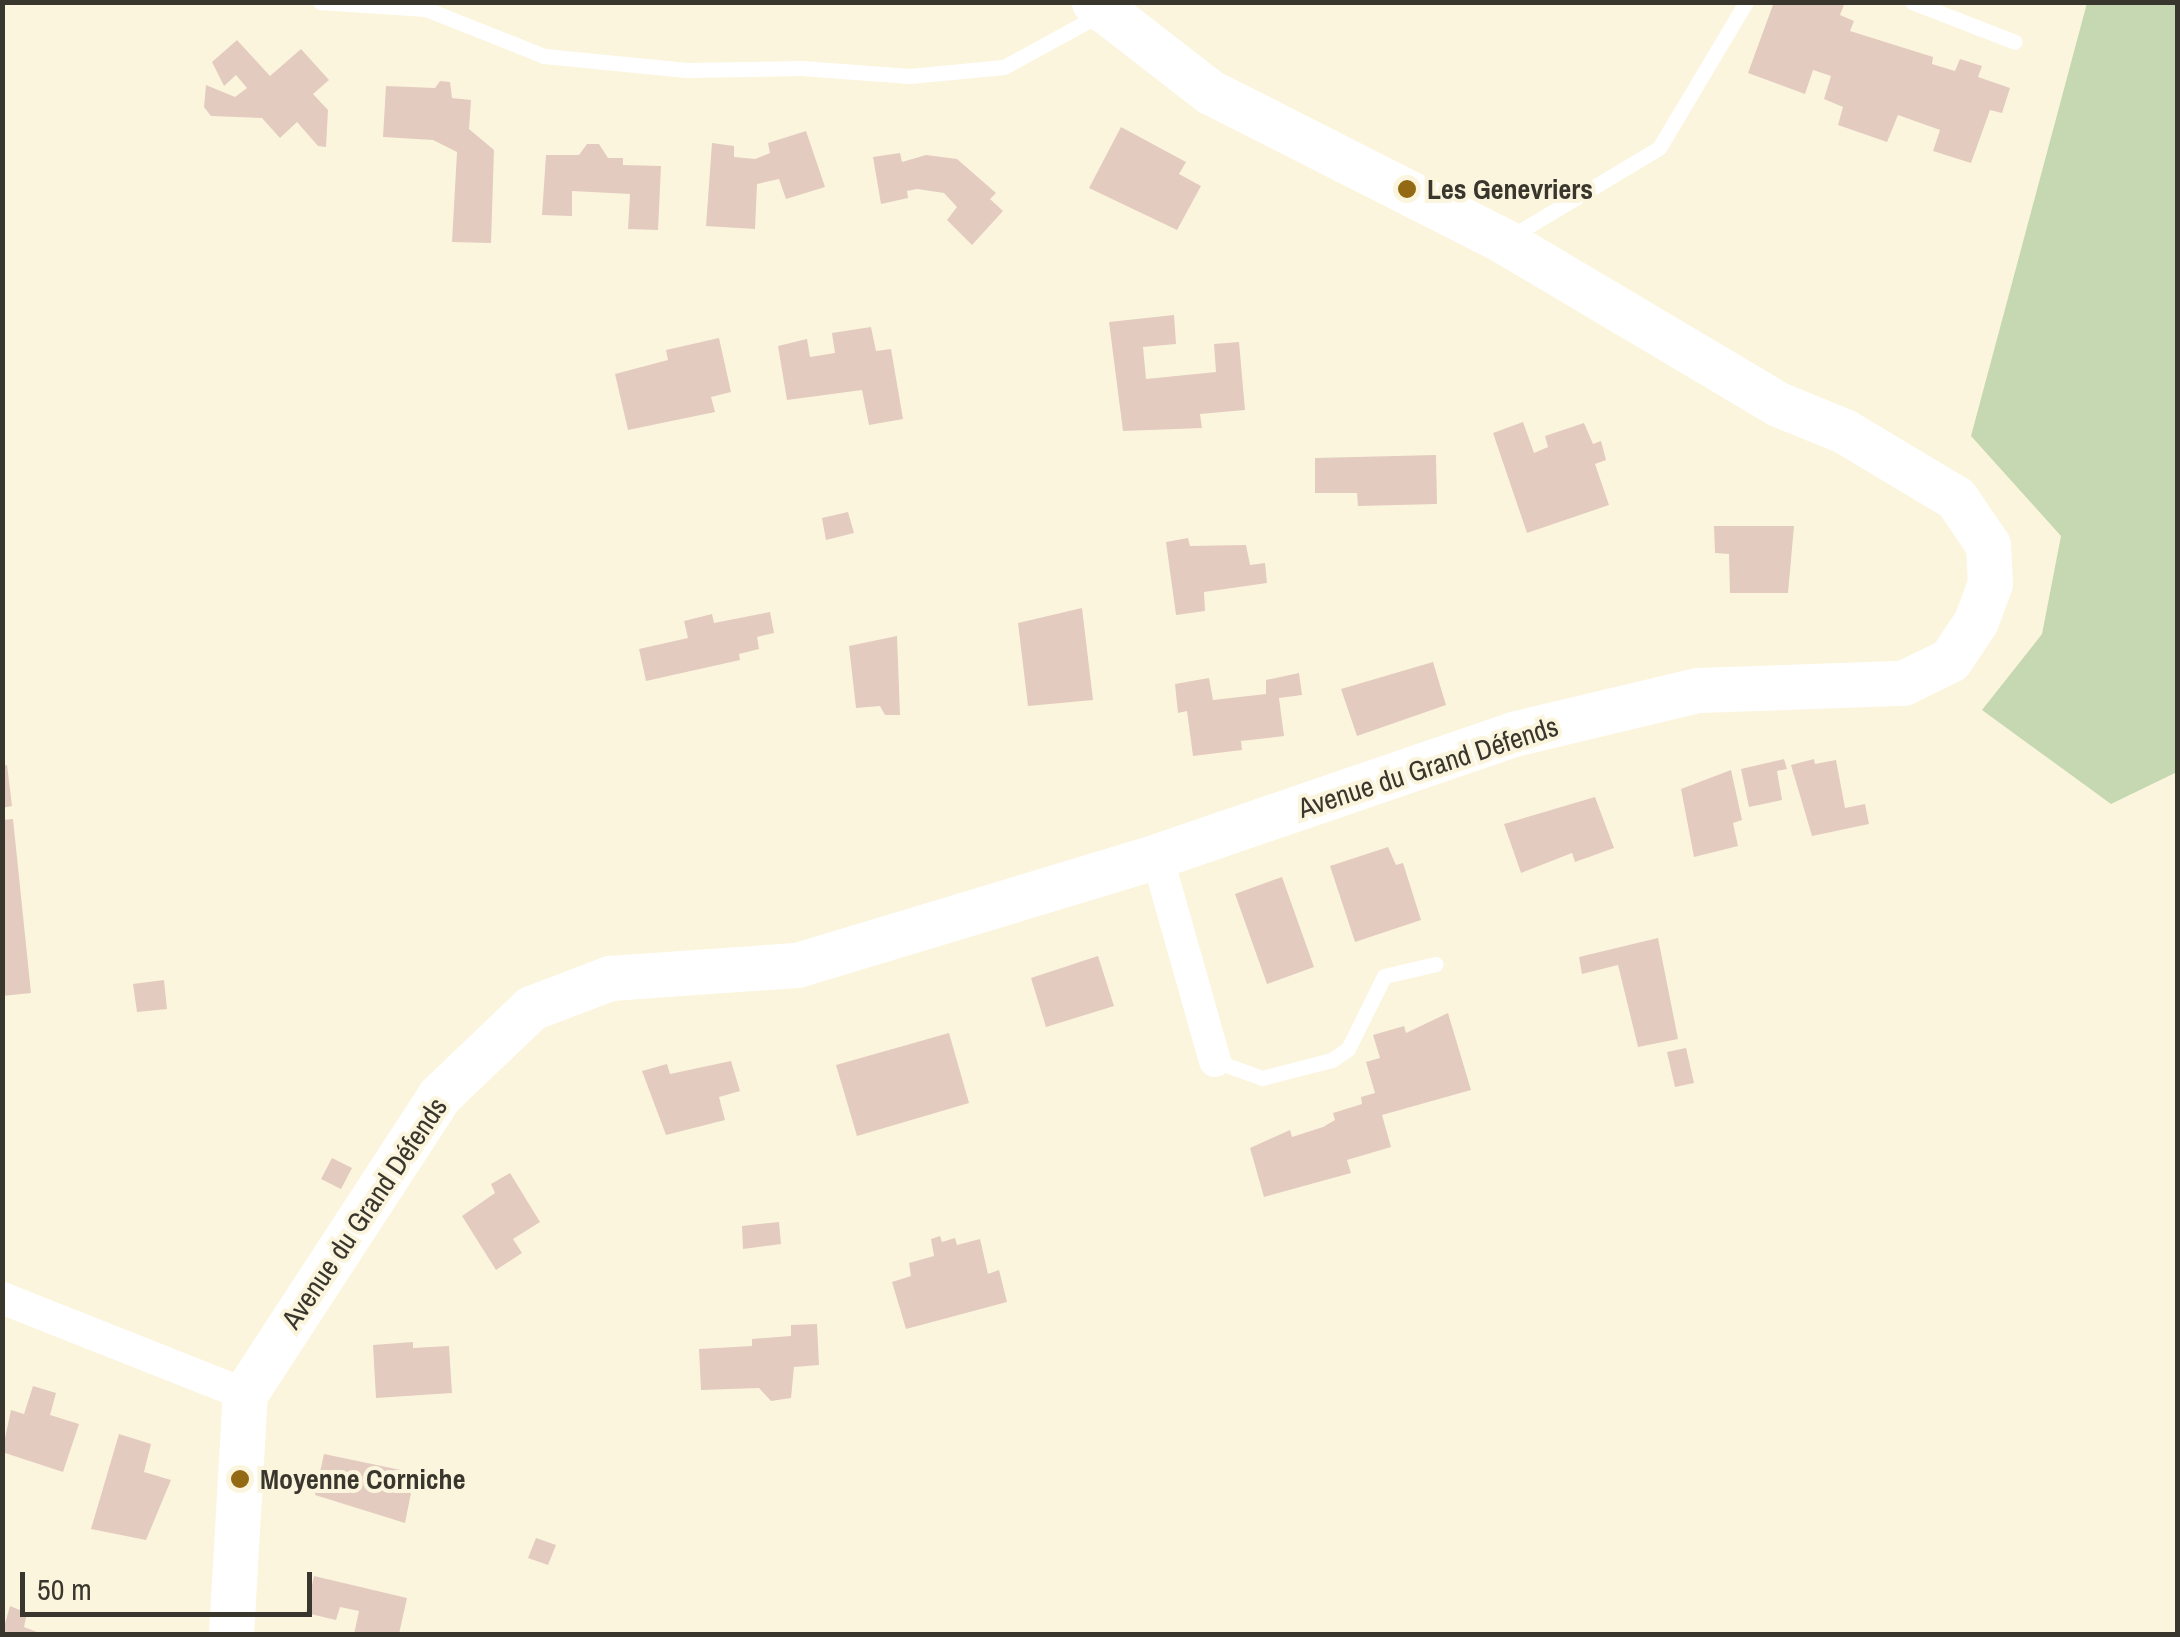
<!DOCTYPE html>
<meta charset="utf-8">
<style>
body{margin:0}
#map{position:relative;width:2180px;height:1637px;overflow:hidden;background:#fcf5de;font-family:"Archivo Narrow",sans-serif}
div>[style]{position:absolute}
.green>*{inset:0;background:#c6d8b1}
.building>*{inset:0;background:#e3cbbf}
.path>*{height:6px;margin-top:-3px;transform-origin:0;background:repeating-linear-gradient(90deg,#bbb5a3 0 5px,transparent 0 13px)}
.lane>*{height:15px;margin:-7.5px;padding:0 7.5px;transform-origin:7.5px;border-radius:7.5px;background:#fff}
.street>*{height:32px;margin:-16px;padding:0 16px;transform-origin:16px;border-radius:16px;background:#fff}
.secondary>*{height:45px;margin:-22.5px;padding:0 22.5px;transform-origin:22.5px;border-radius:22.5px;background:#fff}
.dots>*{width:28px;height:28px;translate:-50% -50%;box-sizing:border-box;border:5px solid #fcf5de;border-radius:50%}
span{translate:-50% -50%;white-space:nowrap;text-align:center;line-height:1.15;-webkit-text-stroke:8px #fcf5de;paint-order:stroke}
.poi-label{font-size:28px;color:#39362d;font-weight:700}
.left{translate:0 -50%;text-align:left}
.street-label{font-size:28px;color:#39362d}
.frame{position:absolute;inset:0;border:5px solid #39362d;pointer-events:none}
.scale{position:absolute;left:20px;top:1572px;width:292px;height:45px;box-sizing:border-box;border:5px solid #39362d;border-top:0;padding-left:12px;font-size:30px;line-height:35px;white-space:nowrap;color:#39362d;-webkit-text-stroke:8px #fcf5de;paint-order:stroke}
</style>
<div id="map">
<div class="green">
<i style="clip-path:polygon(2087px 3px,2178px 3px,2177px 772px,2111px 804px,1982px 710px,2042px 634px,2061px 536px,1971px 436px)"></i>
</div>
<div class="building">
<i style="clip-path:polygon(1774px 2px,1845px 2px,1840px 15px,1854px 21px,1850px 31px,1933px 57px,1932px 64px,1955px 71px,1960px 59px,1982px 66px,1978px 77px,2010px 88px,2002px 113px,1990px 110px,1971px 163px,1933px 151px,1940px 130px,1898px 115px,1887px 142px,1838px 125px,1843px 107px,1824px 99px,1831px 76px,1813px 70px,1805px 94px,1748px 73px)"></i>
<i style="clip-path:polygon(237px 40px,270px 76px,301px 49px,329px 80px,313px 94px,328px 110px,326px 147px,318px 146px,297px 122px,280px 138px,262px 118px,211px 116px,204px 107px,206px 85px,235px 97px,247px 88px,236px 75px,224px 86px,212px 62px)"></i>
<i style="clip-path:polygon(440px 81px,450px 82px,452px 98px,471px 100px,469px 129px,494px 150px,491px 243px,452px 242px,457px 152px,433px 140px,383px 137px,386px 86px,435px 88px)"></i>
<i style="clip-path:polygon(1121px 127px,1186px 162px,1179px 174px,1201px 186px,1177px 230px,1089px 188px)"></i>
<i style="clip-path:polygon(806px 131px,825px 187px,786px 199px,779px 179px,757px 184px,755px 229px,706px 226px,712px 143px,734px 146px,734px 157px,755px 159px,770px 153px,768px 143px)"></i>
<i style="clip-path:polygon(587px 144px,599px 144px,608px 158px,623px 158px,623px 165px,661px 166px,658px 230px,628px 229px,630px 194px,572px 191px,572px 216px,542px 215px,546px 155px,579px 155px)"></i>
<i style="clip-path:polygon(900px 153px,902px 162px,926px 155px,957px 159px,996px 193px,990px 199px,1003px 211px,972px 245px,947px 220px,957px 207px,944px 193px,917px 189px,907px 191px,908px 198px,881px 204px,873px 157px)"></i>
<i style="clip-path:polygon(1174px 315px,1176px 344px,1143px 347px,1146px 379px,1216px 372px,1214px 344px,1239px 342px,1245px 410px,1200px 414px,1202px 428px,1123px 431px,1109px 322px)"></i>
<i style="clip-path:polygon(871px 327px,876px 351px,891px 349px,903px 419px,869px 425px,862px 390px,787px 400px,778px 346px,807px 339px,810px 357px,835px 353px,832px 333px)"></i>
<i style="clip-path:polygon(719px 338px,731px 392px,711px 397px,715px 412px,628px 430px,615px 374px,668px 360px,666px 350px)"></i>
<i style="clip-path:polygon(1523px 422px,1534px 453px,1548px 447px,1545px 436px,1584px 423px,1593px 444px,1601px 441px,1606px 460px,1595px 464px,1609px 505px,1527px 533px,1493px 433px)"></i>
<i style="clip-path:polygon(1436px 455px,1437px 504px,1358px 506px,1357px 493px,1315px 493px,1315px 458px)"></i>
<i style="clip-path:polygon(848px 512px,854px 533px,826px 540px,822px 518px)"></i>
<i style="clip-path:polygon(1714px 526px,1794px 526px,1788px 593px,1730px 593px,1729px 554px,1715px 553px)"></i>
<i style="clip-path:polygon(1188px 538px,1190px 546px,1246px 545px,1250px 565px,1265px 563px,1267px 583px,1204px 592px,1205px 611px,1176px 615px,1166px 542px)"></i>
<i style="clip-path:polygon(1082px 608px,1093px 700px,1028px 706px,1018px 623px)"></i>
<i style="clip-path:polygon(770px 612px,774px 633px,757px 637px,759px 649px,739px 654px,740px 660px,646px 681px,639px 649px,688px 638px,684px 621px,712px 614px,714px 623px)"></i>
<i style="clip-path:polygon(897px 636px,900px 715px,885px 715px,880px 706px,856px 708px,849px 646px)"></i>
<i style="clip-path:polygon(1433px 662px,1446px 705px,1357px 736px,1341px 689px)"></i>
<i style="clip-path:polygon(1299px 673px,1302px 695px,1279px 698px,1284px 736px,1241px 741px,1242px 750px,1193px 756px,1187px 711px,1178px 713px,1175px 684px,1209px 678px,1213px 700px,1266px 694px,1266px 680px)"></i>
<i style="clip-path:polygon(1784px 759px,1787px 769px,1777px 771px,1782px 800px,1749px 807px,1741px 769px)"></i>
<i style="clip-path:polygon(1814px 759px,1815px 764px,1836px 760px,1845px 808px,1865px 804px,1869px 824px,1812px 836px,1791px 765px)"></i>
<i style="clip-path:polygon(7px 765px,12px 806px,2px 808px,2px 766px)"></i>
<i style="clip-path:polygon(1731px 770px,1742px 820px,1733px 823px,1738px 846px,1694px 857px,1681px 789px)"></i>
<i style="clip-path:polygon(1595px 797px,1614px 848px,1575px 862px,1572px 853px,1521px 873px,1504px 824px)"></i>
<i style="clip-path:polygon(13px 819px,31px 993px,2px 996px,2px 820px)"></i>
<i style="clip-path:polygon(1388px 847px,1396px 865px,1403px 863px,1421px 920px,1355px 942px,1330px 866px)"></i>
<i style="clip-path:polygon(1282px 877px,1314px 967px,1267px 984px,1235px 894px)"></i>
<i style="clip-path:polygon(1658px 938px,1678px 1039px,1638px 1047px,1618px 965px,1582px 974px,1579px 957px)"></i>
<i style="clip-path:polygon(1098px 956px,1114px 1006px,1046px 1027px,1031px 978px)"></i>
<i style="clip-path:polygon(164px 980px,167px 1009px,137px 1012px,133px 984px)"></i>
<i style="clip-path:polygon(1448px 1013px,1471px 1090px,1382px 1115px,1391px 1147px,1347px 1160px,1351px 1173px,1264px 1197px,1250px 1148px,1290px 1130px,1292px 1137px,1323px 1127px,1335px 1120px,1333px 1113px,1362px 1104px,1361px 1097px,1375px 1093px,1366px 1062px,1380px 1058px,1373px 1035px,1404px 1026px,1406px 1033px)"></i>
<i style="clip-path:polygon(949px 1033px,969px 1103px,857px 1136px,836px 1065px)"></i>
<i style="clip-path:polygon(1686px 1048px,1694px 1083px,1675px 1087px,1667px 1052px)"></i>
<i style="clip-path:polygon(731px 1061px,740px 1091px,719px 1097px,725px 1120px,666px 1135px,642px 1071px,667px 1064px,670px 1074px)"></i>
<i style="clip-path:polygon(332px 1158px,352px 1168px,341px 1189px,321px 1179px)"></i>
<i style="clip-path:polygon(510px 1173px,540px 1222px,513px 1239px,522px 1253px,496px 1270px,462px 1216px,495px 1193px,491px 1184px)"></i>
<i style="clip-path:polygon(779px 1222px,781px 1244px,743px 1249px,742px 1226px)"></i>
<i style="clip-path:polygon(940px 1236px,942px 1242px,955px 1238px,957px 1245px,980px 1239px,988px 1274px,999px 1270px,1007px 1302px,906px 1329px,892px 1282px,911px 1276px,909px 1263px,934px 1256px,931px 1239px)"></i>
<i style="clip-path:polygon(817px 1324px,819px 1365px,794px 1367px,791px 1398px,771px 1401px,759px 1388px,701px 1390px,699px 1349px,752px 1346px,752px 1339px,791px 1336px,791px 1325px)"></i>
<i style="clip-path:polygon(413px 1342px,413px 1348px,449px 1346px,452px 1393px,376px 1398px,373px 1345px)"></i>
<i style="clip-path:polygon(33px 1386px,56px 1393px,50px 1415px,79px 1424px,63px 1472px,2px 1452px,11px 1410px,24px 1414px)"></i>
<i style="clip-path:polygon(119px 1434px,151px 1444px,144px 1472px,171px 1480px,146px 1540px,91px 1529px)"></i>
<i style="clip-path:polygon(324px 1454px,415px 1473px,405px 1523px,315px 1495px)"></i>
<i style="clip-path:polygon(536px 1538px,556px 1545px,548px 1565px,528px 1558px)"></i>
<i style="clip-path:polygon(314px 1576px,407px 1598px,399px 1634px,354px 1634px,359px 1611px,340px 1607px,336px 1620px,306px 1613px)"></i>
<i style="clip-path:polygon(10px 1606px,27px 1613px,24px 1627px,42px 1634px,2px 1634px)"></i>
</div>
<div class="path">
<i style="left:2178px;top:90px;width:31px;rotate:90deg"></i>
</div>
<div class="lane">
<i style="left:320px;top:2px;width:106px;rotate:3.8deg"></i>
<i style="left:426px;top:9px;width:127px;rotate:21.7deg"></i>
<i style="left:544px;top:56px;width:143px;rotate:5.6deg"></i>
<i style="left:686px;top:70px;width:115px;rotate:-1deg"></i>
<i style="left:801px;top:68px;width:109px;rotate:4.2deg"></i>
<i style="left:910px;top:76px;width:94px;rotate:-5.5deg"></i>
<i style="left:1004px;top:67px;width:108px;rotate:-28.7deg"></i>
<i style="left:1912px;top:2px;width:110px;rotate:21.2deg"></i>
<i style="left:1512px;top:236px;width:171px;rotate:-30.9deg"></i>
<i style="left:1659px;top:148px;width:170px;rotate:-59.2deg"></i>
<i style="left:1215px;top:1061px;width:50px;rotate:19.9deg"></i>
<i style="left:1262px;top:1078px;width:72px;rotate:-14.4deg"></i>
<i style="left:1332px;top:1060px;width:19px;rotate:-35deg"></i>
<i style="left:1348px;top:1049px;width:81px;rotate:-63.7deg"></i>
<i style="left:1384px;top:976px;width:53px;rotate:-13deg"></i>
</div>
<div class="street">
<i style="left:1157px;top:856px;width:213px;rotate:74.2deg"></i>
<i style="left:2px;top:1298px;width:261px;rotate:21.6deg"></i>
</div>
<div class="secondary">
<i style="left:231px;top:1634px;width:240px;rotate:-86.7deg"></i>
<i style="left:245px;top:1394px;width:356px;rotate:-56.9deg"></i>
<i style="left:439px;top:1096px;width:127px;rotate:-43.7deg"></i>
<i style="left:531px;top:1008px;width:85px;rotate:-20.8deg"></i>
<i style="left:610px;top:978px;width:187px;rotate:-4deg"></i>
<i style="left:797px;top:965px;width:376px;rotate:-16.8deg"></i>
<i style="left:1157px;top:856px;width:376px;rotate:-18.9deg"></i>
<i style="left:1513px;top:734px;width:190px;rotate:-13.4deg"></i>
<i style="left:1698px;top:690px;width:205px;rotate:-2deg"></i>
<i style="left:1903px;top:683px;width:52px;rotate:-26.1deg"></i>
<i style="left:1950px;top:660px;width:47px;rotate:-56.3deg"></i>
<i style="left:1976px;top:621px;width:40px;rotate:-69.8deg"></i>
<i style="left:1990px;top:583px;width:38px;rotate:-93deg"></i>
<i style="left:1988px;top:545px;width:57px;rotate:-124.2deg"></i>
<i style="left:1956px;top:498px;width:131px;rotate:-149.1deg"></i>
<i style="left:1844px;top:431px;width:71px;rotate:-157.8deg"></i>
<i style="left:1778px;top:404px;width:319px;rotate:-149.3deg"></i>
<i style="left:1504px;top:241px;width:330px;rotate:-153.1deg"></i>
<i style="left:1210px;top:92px;width:147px;rotate:-142.2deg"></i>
</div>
<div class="dots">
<i style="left:1407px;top:189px;background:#936a13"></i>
<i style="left:240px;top:1479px;background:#936a13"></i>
</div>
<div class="poi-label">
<span class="left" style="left:1427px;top:189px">Les Genevriers</span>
<span class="left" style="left:260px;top:1479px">Moyenne Corniche</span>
</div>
<div class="street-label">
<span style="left:1428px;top:767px;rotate:-18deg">Avenue du Grand Défends</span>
<span style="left:364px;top:1213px;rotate:-56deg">Avenue du Grand Défends</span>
</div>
<div class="frame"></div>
<div class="scale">50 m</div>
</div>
